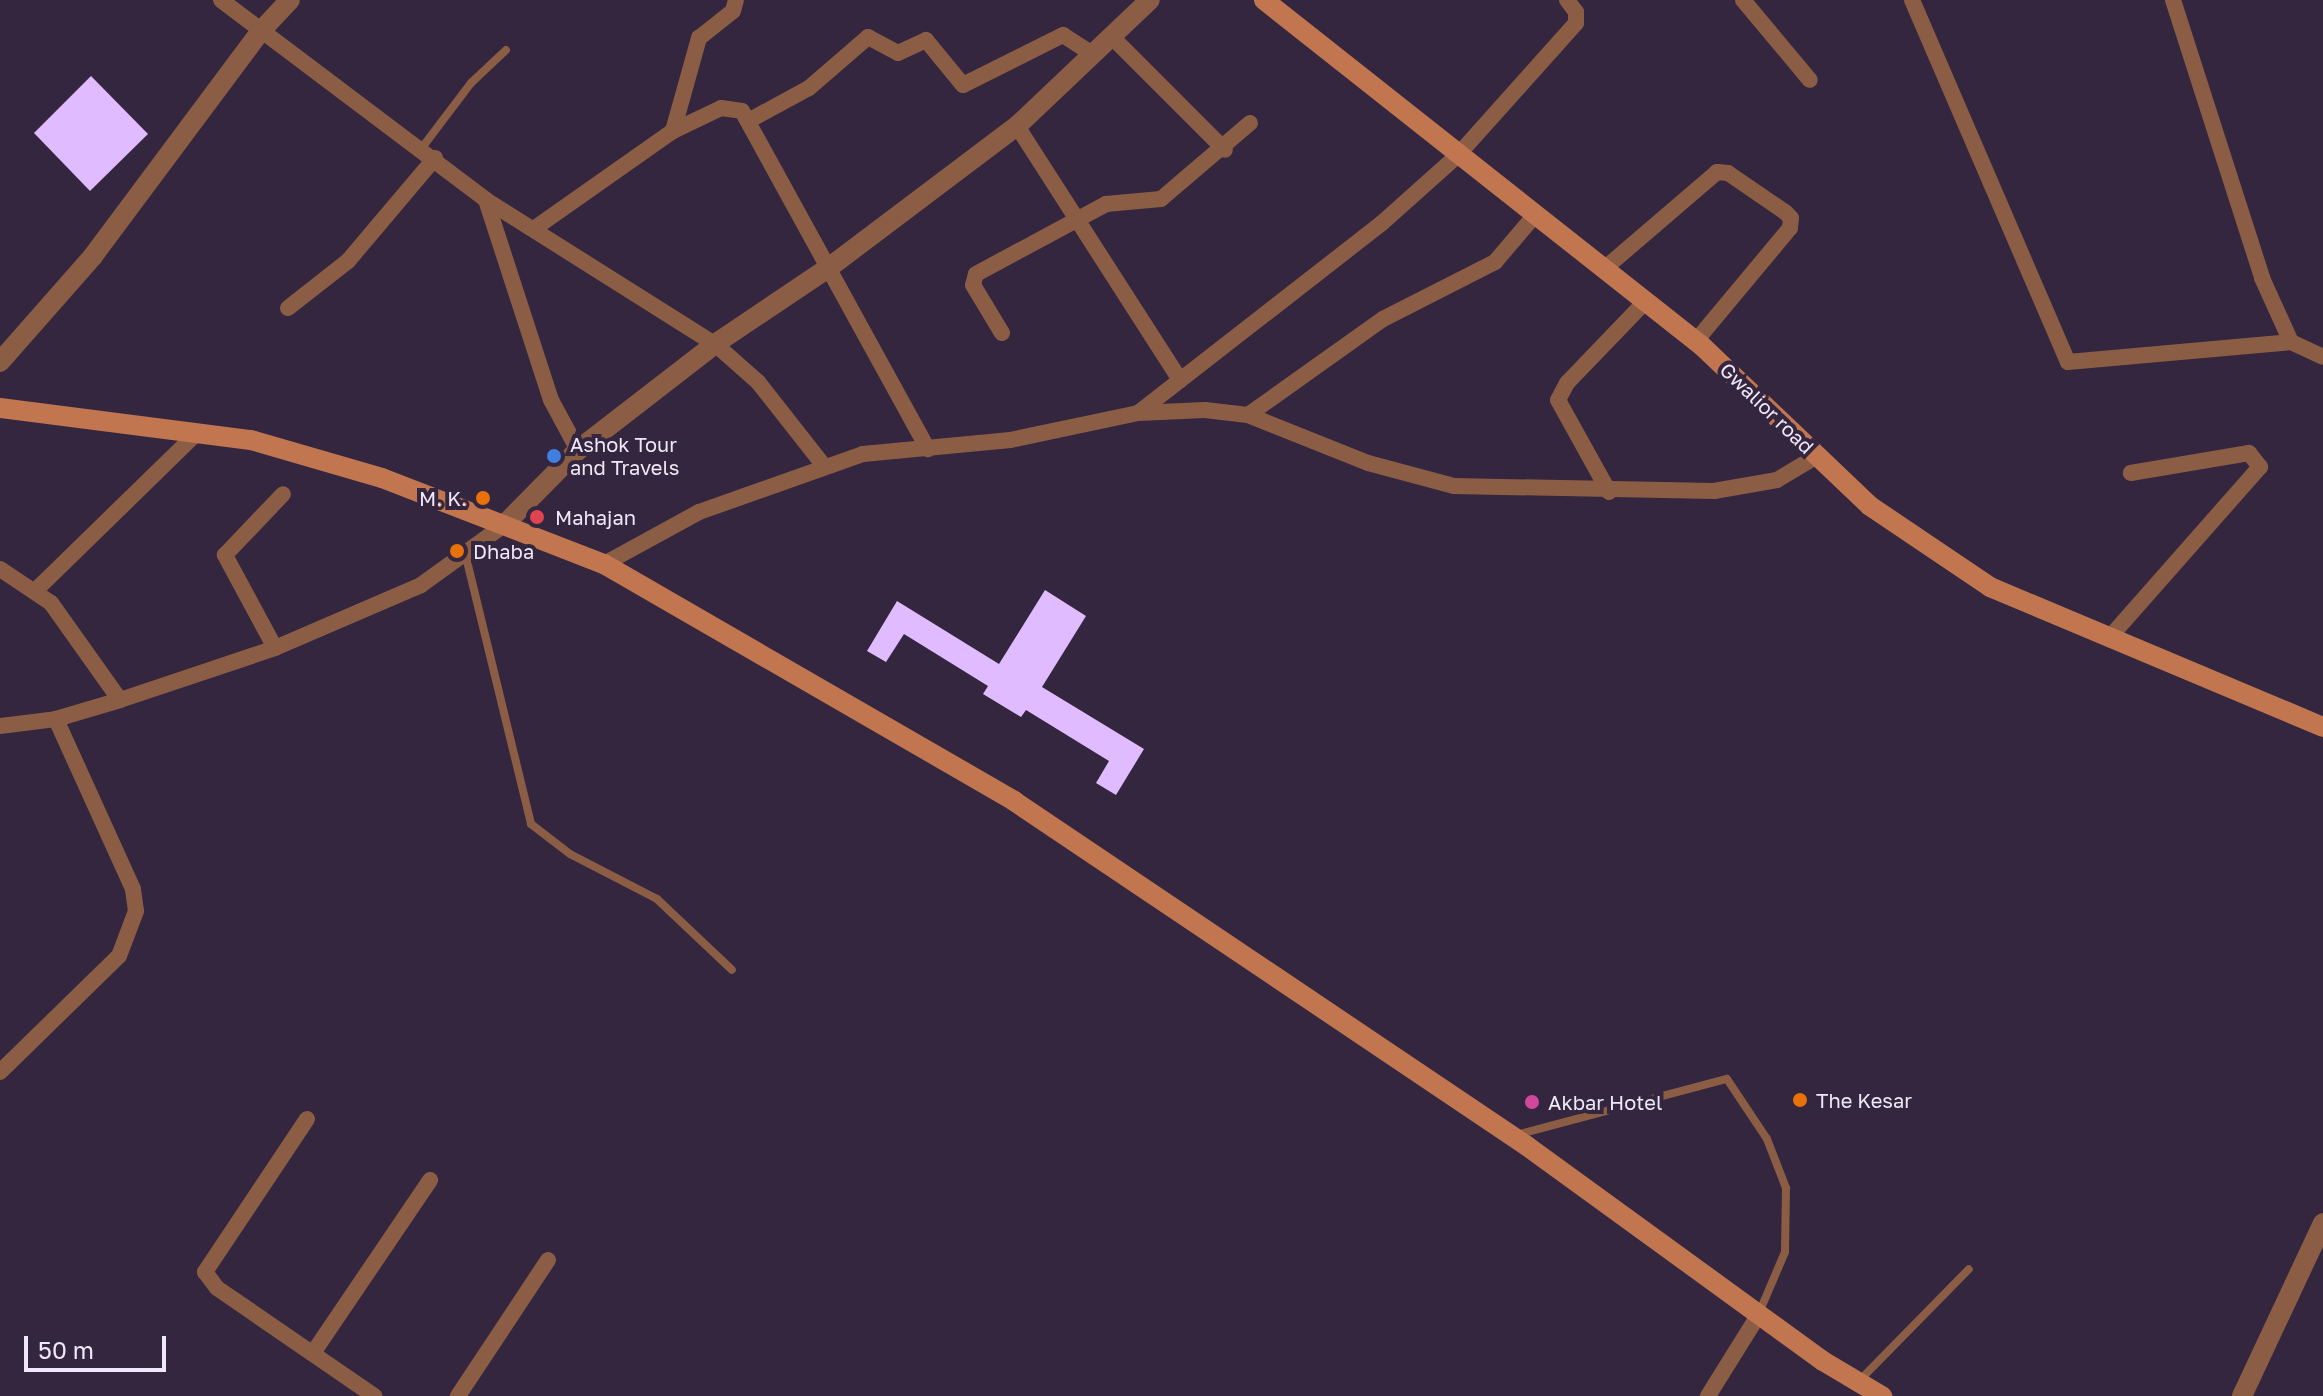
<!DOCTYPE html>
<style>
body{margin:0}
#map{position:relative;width:2323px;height:1396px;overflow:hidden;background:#33263e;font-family:"Golos Text",sans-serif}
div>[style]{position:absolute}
.building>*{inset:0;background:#e0bbff}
.service>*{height:8px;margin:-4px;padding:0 4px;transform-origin:4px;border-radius:4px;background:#8c5d45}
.minor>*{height:16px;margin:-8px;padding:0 8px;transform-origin:8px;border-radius:8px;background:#8c5d45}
.tertiary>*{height:20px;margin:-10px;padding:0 10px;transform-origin:10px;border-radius:10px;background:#8c5d45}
.secondary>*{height:20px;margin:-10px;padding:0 10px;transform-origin:10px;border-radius:10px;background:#c17650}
.dots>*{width:22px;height:22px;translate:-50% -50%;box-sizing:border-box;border:4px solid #33263e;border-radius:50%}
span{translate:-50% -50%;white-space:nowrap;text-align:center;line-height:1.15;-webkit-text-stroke:8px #33263e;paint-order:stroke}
.street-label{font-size:20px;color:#f0e7f8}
.poi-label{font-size:20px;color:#f0e7f8}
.left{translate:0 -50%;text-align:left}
.right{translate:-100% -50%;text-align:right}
.scale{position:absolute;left:24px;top:1336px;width:142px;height:36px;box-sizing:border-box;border:4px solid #f0e7f8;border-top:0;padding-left:10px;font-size:24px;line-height:28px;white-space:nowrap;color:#f0e7f8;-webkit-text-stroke:6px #33263e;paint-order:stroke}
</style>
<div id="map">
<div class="building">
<i style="clip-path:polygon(91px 76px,148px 134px,90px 191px,34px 133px)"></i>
<i style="clip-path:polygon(1045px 590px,1086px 616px,1042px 687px,1144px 749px,1116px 795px,1096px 783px,1109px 761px,1026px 710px,1021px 717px,983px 694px,988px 686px,904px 634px,886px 662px,867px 651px,897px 601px,999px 664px)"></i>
</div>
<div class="service">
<i style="left:421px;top:149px;width:83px;rotate:-52.9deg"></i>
<i style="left:471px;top:83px;width:48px;rotate:-43.3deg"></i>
<i style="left:466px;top:557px;width:275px;rotate:76.3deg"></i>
<i style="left:531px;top:824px;width:49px;rotate:37.6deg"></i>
<i style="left:570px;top:854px;width:98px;rotate:27.3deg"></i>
<i style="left:657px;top:899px;width:103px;rotate:43.4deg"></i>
<i style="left:1516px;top:1135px;width:218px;rotate:-14.9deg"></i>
<i style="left:1727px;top:1079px;width:72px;rotate:56.3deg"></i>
<i style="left:1767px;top:1139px;width:53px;rotate:68.8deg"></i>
<i style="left:1786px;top:1188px;width:64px;rotate:90.9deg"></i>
<i style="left:1785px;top:1252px;width:66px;rotate:113.1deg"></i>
<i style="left:1858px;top:1382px;width:158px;rotate:-45.5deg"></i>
</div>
<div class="minor">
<i style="left:221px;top:0;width:332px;rotate:37deg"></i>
<i style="left:486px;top:200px;width:210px;rotate:72deg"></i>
<i style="left:551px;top:400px;width:57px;rotate:61.6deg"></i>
<i style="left:1743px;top:0;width:104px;rotate:50.1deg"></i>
<i style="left:1912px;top:0;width:394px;rotate:66.7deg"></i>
<i style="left:2068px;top:362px;width:224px;rotate:-5.1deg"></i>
<i style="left:2291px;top:342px;width:35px;rotate:25deg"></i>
<i style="left:2173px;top:0;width:292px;rotate:72.2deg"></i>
<i style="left:2262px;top:278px;width:70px;rotate:65.6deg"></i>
<i style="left:1111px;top:36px;width:161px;rotate:45deg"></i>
<i style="left:750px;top:120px;width:67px;rotate:-28.5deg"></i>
<i style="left:809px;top:88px;width:78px;rotate:-40.8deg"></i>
<i style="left:868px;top:37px;width:34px;rotate:28deg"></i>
<i style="left:898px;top:53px;width:31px;rotate:-25deg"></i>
<i style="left:926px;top:40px;width:58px;rotate:50.6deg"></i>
<i style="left:963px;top:85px;width:112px;rotate:-26.6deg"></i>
<i style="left:1063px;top:35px;width:35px;rotate:33deg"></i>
<i style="left:1017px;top:126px;width:302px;rotate:57.3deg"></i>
<i style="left:673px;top:131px;width:97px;rotate:-74.4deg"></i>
<i style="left:699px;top:38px;width:43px;rotate:-38.5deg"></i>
<i style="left:733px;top:11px;width:11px;rotate:-75deg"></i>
<i style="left:486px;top:200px;width:271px;rotate:32.2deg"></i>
<i style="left:715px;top:344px;width:57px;rotate:41.5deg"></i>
<i style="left:758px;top:382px;width:107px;rotate:51.8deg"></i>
<i style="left:535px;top:228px;width:169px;rotate:-35.1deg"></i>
<i style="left:673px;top:131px;width:53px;rotate:-25.6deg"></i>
<i style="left:721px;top:108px;width:21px;rotate:8deg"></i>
<i style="left:742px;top:111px;width:386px;rotate:61.2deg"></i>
<i style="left:1604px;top:269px;width:149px;rotate:-40.6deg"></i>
<i style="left:1717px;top:172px;width:11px;rotate:5deg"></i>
<i style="left:1728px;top:173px;width:69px;rotate:34.4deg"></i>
<i style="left:1785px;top:212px;width:8px;rotate:45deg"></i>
<i style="left:1791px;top:218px;width:10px;rotate:96deg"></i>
<i style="left:1790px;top:228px;width:147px;rotate:129.8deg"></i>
<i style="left:288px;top:308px;width:76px;rotate:-38.1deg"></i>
<i style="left:348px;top:261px;width:135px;rotate:-49.8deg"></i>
<i style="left:1002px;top:333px;width:56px;rotate:-121.1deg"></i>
<i style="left:973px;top:285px;width:11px;rotate:-75deg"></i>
<i style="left:976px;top:274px;width:148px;rotate:-28.3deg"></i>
<i style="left:1106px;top:204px;width:55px;rotate:-5.2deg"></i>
<i style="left:1161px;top:199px;width:117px;rotate:-40.5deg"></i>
<i style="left:1138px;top:413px;width:309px;rotate:-37.9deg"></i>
<i style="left:1382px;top:223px;width:102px;rotate:-41.8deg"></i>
<i style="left:1458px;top:155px;width:177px;rotate:-48.2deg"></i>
<i style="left:1576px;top:23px;width:11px;rotate:-90deg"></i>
<i style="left:1576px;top:12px;width:15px;rotate:-127deg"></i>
<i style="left:1248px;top:415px;width:166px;rotate:-35.4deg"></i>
<i style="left:1383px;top:319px;width:126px;rotate:-27deg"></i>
<i style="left:1495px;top:262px;width:62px;rotate:-49.6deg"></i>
<i style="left:1609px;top:492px;width:105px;rotate:-119deg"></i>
<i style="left:1558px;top:400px;width:19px;rotate:-62deg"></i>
<i style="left:1567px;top:383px;width:114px;rotate:-46.1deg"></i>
<i style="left:604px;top:564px;width:108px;rotate:-28.7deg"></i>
<i style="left:699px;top:512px;width:174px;rotate:-19.5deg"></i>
<i style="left:863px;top:454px;width:148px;rotate:-5.4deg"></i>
<i style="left:1010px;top:440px;width:131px;rotate:-11.9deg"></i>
<i style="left:1138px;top:413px;width:67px;rotate:-2.6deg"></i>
<i style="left:1205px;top:410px;width:43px;rotate:6.6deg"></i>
<i style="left:1248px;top:415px;width:129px;rotate:21.8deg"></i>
<i style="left:1368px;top:463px;width:89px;rotate:15deg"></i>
<i style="left:1454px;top:486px;width:260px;rotate:1.1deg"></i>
<i style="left:1714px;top:491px;width:64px;rotate:-9.9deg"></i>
<i style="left:1777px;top:480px;width:47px;rotate:-31deg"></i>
<i style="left:0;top:569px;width:61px;rotate:33.7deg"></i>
<i style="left:51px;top:603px;width:119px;rotate:54.6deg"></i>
<i style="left:36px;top:590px;width:225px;rotate:-44.3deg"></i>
<i style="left:2110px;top:637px;width:227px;rotate:-48.6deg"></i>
<i style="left:2260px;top:467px;width:18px;rotate:-128deg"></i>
<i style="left:2249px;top:453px;width:120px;rotate:170.4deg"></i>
<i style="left:275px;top:648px;width:106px;rotate:-118.3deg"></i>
<i style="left:225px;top:555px;width:84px;rotate:-46.4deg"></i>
<i style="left:0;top:726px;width:56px;rotate:-7.1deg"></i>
<i style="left:56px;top:719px;width:67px;rotate:-16.5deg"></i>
<i style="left:120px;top:700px;width:163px;rotate:-18.5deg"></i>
<i style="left:275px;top:648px;width:159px;rotate:-23.3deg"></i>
<i style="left:421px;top:585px;width:102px;rotate:-35.9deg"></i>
<i style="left:0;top:1072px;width:166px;rotate:-44.3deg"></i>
<i style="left:119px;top:956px;width:48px;rotate:-69.3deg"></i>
<i style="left:136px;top:911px;width:22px;rotate:-98deg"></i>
<i style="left:133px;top:889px;width:187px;rotate:-114.4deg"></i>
<i style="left:307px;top:1119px;width:184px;rotate:123.7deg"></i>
<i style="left:205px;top:1272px;width:20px;rotate:53deg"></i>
<i style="left:217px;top:1288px;width:191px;rotate:34.5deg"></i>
<i style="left:313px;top:1353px;width:209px;rotate:-55.9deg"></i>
<i style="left:458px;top:1396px;width:163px;rotate:-56.5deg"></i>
<i style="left:1708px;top:1396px;width:97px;rotate:-58.1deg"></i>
</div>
<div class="tertiary">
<i style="left:0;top:362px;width:141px;rotate:-48.7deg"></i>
<i style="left:93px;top:256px;width:278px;rotate:-53.3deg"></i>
<i style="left:259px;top:33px;width:45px;rotate:-46.8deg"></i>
<i style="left:504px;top:525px;width:105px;rotate:-45.4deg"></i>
<i style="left:578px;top:450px;width:173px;rotate:-37.7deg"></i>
<i style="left:715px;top:344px;width:140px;rotate:-33.9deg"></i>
<i style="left:831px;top:266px;width:233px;rotate:-37deg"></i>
<i style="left:1017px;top:126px;width:183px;rotate:-43.5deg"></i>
<i style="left:2242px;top:1396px;width:191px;rotate:-64.9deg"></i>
</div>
<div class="secondary">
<i style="left:1264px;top:0;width:558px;rotate:38.31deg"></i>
<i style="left:1702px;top:346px;width:232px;rotate:43.6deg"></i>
<i style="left:1870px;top:506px;width:145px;rotate:34deg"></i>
<i style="left:1990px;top:587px;width:361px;rotate:22.8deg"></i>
<i style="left:0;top:408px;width:253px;rotate:7.3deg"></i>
<i style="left:251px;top:440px;width:136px;rotate:16.2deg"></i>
<i style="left:382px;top:478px;width:238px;rotate:21.2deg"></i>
<i style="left:604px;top:564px;width:474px;rotate:30deg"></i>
<i style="left:1014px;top:801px;width:618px;rotate:33.92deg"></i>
<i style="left:1527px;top:1146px;width:366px;rotate:36deg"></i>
<i style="left:1823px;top:1361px;width:69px;rotate:30.7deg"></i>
</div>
<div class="dots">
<i style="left:554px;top:456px;background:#3f7fe0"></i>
<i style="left:483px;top:498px;background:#e8710a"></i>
<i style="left:537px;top:517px;background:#e0444e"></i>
<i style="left:457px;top:551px;background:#e8710a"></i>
<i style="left:1800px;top:1100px;background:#e8710a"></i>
<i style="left:1532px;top:1102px;background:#d1479c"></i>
</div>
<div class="street-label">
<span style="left:1767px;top:408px;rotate:44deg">Gwalior road</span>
</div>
<div class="poi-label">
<span class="left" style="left:570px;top:456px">Ashok Tour<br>and Travels</span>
<span class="right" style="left:467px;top:498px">M. K.</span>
<span class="left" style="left:555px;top:517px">Mahajan</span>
<span class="left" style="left:473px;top:551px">Dhaba</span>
<span class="left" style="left:1816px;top:1100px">The Kesar</span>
<span class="left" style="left:1548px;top:1102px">Akbar Hotel</span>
</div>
<div class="scale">50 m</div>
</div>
